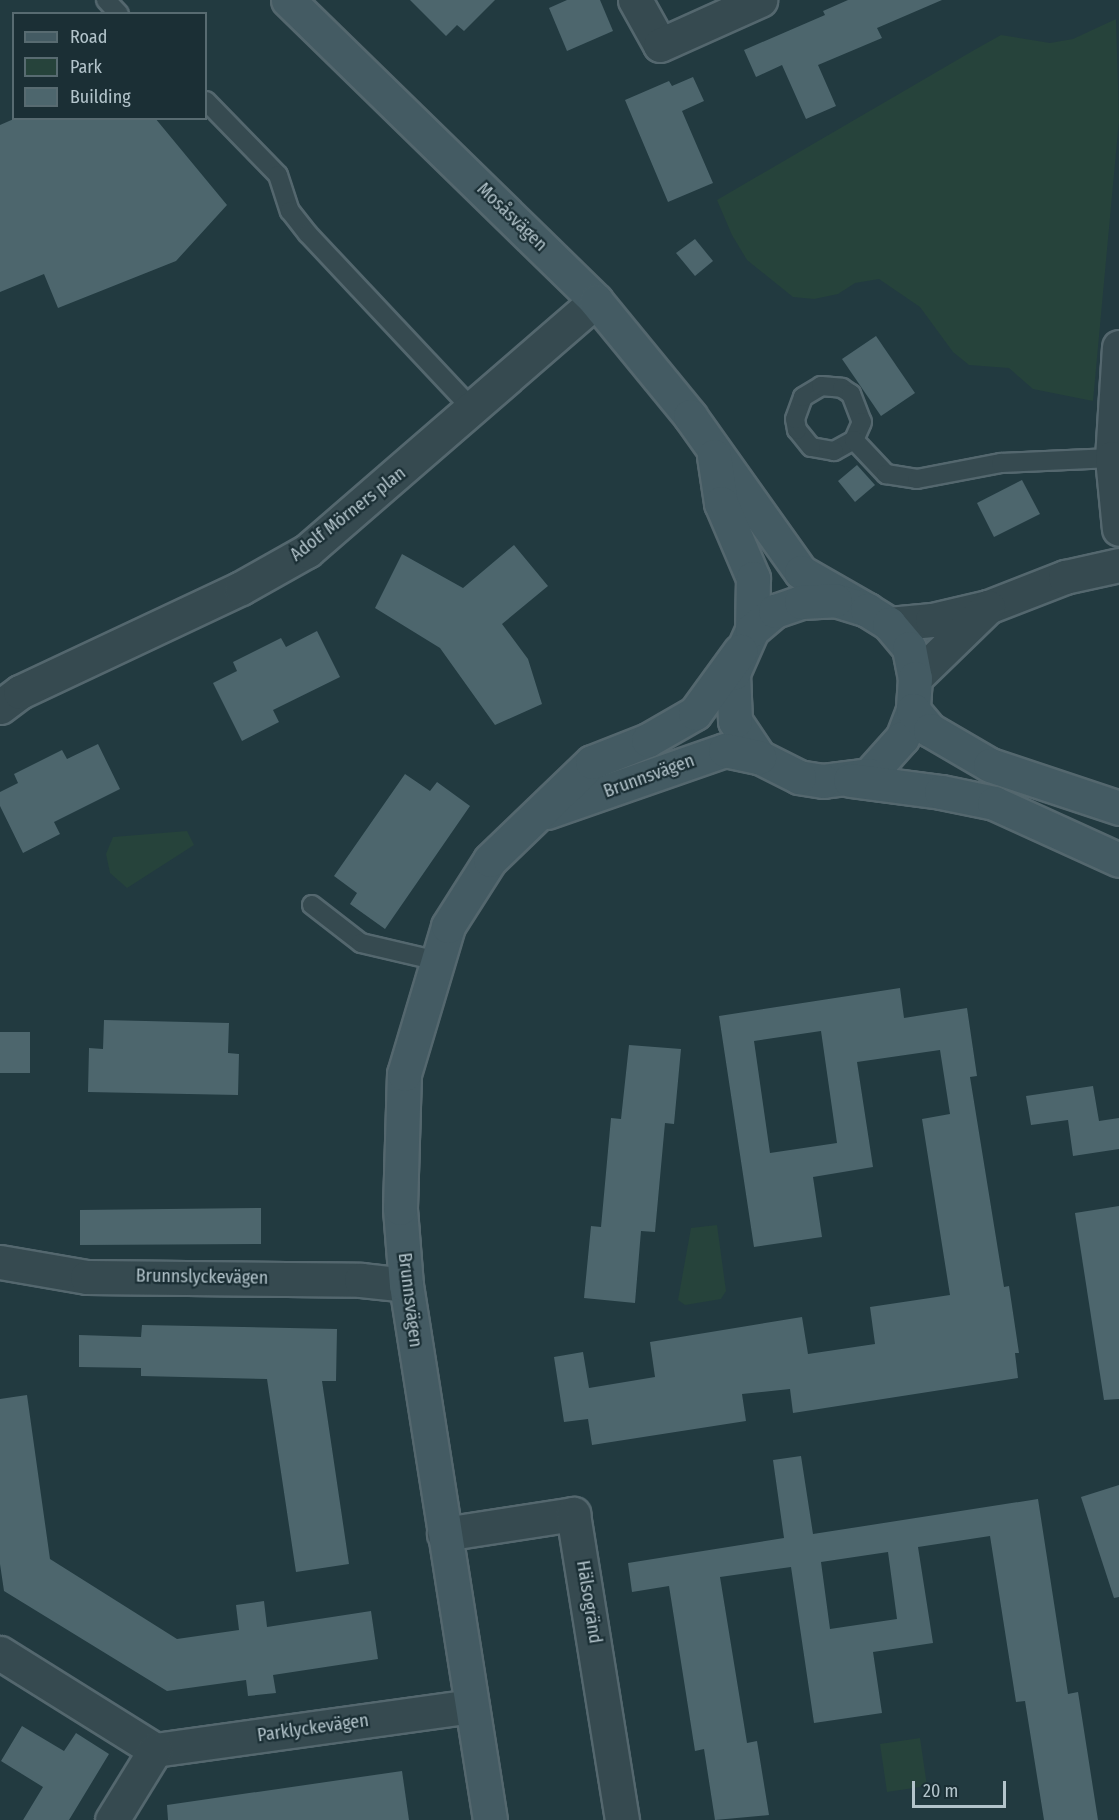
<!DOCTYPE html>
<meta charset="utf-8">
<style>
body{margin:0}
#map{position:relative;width:1119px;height:1820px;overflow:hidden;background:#223a40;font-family:"Fira Sans Condensed",sans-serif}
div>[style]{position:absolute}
.green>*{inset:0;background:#26433b}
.building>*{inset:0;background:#4d666d}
.roads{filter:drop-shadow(2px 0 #54676e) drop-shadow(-2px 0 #54676e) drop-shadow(0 2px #54676e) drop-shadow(0 -2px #54676e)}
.lane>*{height:18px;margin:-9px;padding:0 9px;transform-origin:9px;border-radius:9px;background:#364a50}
.street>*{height:33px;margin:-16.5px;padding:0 16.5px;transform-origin:16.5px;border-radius:16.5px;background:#364a50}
.secondary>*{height:33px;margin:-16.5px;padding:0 16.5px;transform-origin:16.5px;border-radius:16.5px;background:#445b63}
span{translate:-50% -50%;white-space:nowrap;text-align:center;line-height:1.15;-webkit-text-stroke:4.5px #1b2f35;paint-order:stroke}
.street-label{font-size:18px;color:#b3c4cb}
.legend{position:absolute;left:12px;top:12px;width:195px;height:108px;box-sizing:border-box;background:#1b2f35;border:2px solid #586b71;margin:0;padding:8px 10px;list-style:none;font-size:18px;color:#b3c4cb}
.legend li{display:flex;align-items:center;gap:12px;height:30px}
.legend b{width:30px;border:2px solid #586b71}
.scale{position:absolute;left:912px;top:1781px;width:94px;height:27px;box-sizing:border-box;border:3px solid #b3c4cb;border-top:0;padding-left:8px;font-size:18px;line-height:21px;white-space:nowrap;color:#b3c4cb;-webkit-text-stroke:4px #1b2f35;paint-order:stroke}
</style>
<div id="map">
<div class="green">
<i style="clip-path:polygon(1116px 19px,1119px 120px,1093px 401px,1033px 389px,1009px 368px,969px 365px,953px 352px,920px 307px,879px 279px,855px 283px,838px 294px,814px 299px,793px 297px,747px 260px,732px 235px,717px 200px,976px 49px,1001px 35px,1050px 43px,1073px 39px)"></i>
<i style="clip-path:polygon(187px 831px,194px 845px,127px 888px,110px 873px,106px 854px,113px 837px)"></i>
<i style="clip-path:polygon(717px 1225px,726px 1291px,721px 1299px,685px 1305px,678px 1300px,691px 1228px)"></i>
<i style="clip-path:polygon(920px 1738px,927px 1786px,887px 1792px,880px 1744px)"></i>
</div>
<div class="building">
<i style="clip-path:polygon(410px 0,495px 0,464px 31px,457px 25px,446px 36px)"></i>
<i style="clip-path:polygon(567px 0,600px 0,613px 31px,567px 51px,549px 8px)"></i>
<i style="clip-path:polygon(848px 0,942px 0,877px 28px,882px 38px,818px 65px,836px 106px,806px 119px,782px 65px,756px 77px,744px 50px,825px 15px,823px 11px)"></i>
<i style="clip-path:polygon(693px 77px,704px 101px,682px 111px,713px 183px,668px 202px,625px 100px,669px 81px,672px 86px)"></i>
<i style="clip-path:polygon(16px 118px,155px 118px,227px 205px,176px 261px,58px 308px,44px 274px,0 292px,0 125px)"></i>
<i style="clip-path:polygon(695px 239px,713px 261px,695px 276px,676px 253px)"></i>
<i style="clip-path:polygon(876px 336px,915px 393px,881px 416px,842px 359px)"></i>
<i style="clip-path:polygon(857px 465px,875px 485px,855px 502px,838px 481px)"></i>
<i style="clip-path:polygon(1022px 480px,1040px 514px,994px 537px,977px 503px)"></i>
<i style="clip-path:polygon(514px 545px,548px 586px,502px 624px,528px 659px,542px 704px,495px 725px,440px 648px,375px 608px,402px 554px,463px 588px)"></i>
<i style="clip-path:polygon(317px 631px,340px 677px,273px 710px,279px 722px,242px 741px,213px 683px,237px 671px,233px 662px,281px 638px,286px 647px)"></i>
<i style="clip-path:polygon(98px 744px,120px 789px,54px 822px,60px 834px,23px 853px,0 806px,0 792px,18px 783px,14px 774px,62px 750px,67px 759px)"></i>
<i style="clip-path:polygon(405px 774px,430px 791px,437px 782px,470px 806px,385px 929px,350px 904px,357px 893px,334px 876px)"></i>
<i style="clip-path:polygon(evenodd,900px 988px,904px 1018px,967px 1008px,977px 1076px,970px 1077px,1004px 1287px,1009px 1286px,1019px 1353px,1015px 1353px,1018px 1378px,793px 1413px,790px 1389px,742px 1394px,746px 1421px,592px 1445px,588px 1419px,564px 1422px,554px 1357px,583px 1352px,589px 1388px,655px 1377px,650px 1342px,802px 1317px,808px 1354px,875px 1344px,870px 1307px,950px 1295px,922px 1119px,950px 1114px,940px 1050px,857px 1062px,873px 1167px,813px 1177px,822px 1237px,754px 1247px,719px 1016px,900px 988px,821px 1031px,837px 1143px,770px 1153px,754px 1041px,821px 1031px)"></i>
<i style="clip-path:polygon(104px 1020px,229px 1023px,228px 1053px,239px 1054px,238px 1095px,88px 1092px,89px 1048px,103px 1049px)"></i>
<i style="clip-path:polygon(0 1032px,30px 1032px,30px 1073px,0 1073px)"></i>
<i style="clip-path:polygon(629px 1045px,681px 1049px,674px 1124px,665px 1123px,655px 1232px,641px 1231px,635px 1303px,584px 1298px,591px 1226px,601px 1227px,611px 1118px,621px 1119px)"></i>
<i style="clip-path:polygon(1093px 1086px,1099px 1121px,1119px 1118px,1119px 1149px,1073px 1156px,1068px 1120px,1031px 1125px,1026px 1096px)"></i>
<i style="clip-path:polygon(1119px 1206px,1119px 1399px,1104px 1400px,1075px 1213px)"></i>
<i style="clip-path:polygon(261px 1208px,261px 1244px,80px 1245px,80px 1210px)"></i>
<i style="clip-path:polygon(142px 1325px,337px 1329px,336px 1381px,322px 1381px,349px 1564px,296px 1572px,267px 1379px,141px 1376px,141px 1368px,79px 1367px,79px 1335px,141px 1337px)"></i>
<i style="clip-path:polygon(27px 1395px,50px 1559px,177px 1639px,239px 1630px,236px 1605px,264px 1601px,267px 1627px,371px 1611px,378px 1659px,273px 1675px,276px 1693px,248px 1696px,246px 1680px,167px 1691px,4px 1591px,0 1564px,0 1399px)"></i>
<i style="clip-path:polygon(evenodd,801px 1456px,813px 1534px,1038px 1499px,1068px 1694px,1078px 1692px,1098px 1820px,1044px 1820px,1025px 1701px,1016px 1702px,990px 1536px,918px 1547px,933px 1643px,873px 1652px,882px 1713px,814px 1723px,791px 1567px,720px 1577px,747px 1743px,757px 1741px,769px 1815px,715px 1820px,704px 1749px,695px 1751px,669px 1586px,632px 1592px,628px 1563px,784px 1538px,773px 1460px,801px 1456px,888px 1552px,897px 1619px,830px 1629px,821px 1562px,888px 1552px)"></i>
<i style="clip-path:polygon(1119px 1485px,1119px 1597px,1114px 1598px,1081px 1497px)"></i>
<i style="clip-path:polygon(22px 1726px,64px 1751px,76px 1733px,109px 1754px,69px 1820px,23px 1820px,43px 1787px,1px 1761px)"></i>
<i style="clip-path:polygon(402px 1771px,409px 1820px,168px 1820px,167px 1805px)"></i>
</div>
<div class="roads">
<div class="lane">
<i style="left:106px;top:0;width:19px;rotate:47deg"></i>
<i style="left:206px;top:101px;width:103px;rotate:45.8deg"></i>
<i style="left:278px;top:175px;width:38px;rotate:72deg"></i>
<i style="left:290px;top:211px;width:29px;rotate:52deg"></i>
<i style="left:308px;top:234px;width:241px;rotate:46.8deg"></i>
<i style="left:854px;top:440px;width:23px;rotate:151deg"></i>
<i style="left:834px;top:451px;width:23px;rotate:-170deg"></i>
<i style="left:811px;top:447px;width:22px;rotate:-129deg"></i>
<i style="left:797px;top:430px;width:11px;rotate:-100deg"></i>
<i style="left:795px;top:419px;width:23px;rotate:-70deg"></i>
<i style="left:803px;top:397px;width:21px;rotate:-31deg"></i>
<i style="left:821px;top:386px;width:21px;rotate:5deg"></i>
<i style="left:842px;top:388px;width:11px;rotate:34deg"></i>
<i style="left:851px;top:394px;width:30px;rotate:69deg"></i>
<i style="left:862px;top:422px;width:20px;rotate:114deg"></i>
<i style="left:854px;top:440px;width:47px;rotate:46.7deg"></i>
<i style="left:886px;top:474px;width:31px;rotate:9deg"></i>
<i style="left:917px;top:479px;width:86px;rotate:-10.8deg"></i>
<i style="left:1001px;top:463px;width:111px;rotate:-2.6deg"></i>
<i style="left:312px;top:905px;width:62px;rotate:37.8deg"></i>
<i style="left:361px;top:943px;width:79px;rotate:13.2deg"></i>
</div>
<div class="street">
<i style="left:635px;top:0;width:51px;rotate:60.9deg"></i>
<i style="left:660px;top:45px;width:110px;rotate:-24.2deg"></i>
<i style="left:1119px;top:347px;width:111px;rotate:93.6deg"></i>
<i style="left:1112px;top:458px;width:71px;rotate:84.4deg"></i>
<i style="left:889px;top:624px;width:43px;rotate:-5.3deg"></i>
<i style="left:932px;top:620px;width:57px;rotate:-13.1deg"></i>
<i style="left:988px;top:607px;width:83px;rotate:-21.3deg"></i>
<i style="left:1065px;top:577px;width:55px;rotate:-12.5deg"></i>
<i style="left:915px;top:678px;width:102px;rotate:-44.2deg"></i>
<i style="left:0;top:707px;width:25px;rotate:-37deg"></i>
<i style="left:20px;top:692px;width:244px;rotate:-25.2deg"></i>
<i style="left:241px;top:588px;width:76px;rotate:-29.3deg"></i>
<i style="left:307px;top:551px;width:382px;rotate:-40.9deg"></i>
<i style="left:0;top:1262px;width:88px;rotate:9.8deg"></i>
<i style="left:87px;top:1277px;width:274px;rotate:0.6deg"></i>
<i style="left:361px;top:1280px;width:45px;rotate:6.3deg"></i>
<i style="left:444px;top:1534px;width:131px;rotate:-8.8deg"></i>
<i style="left:573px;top:1514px;width:310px;rotate:80.9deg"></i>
<i style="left:0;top:1653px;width:183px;rotate:32deg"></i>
<i style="left:155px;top:1750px;width:319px;rotate:-7.9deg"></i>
<i style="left:112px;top:1820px;width:82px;rotate:-58.4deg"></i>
</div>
<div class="secondary">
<i style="left:288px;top:0;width:431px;rotate:44.3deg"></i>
<i style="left:596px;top:301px;width:149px;rotate:50.7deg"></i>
<i style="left:690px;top:416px;width:191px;rotate:54.6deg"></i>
<i style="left:801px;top:572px;width:76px;rotate:29.9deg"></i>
<i style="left:714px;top:456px;width:48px;rotate:81.5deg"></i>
<i style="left:721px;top:503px;width:82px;rotate:66.9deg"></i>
<i style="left:753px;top:578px;width:52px;rotate:91.1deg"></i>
<i style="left:835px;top:600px;width:34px;rotate:17deg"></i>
<i style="left:867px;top:610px;width:26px;rotate:32deg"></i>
<i style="left:889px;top:624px;width:31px;rotate:50deg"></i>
<i style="left:909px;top:648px;width:31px;rotate:79deg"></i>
<i style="left:915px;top:678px;width:32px;rotate:94deg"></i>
<i style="left:913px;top:710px;width:30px;rotate:111deg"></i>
<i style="left:902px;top:738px;width:50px;rotate:131.7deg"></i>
<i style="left:869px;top:775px;width:46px;rotate:172.6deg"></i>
<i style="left:823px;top:781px;width:24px;rotate:-171deg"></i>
<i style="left:799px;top:777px;width:45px;rotate:-153.4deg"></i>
<i style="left:759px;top:757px;width:43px;rotate:-123.7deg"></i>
<i style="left:735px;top:721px;width:48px;rotate:-92.4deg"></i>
<i style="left:733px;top:673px;width:47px;rotate:-66.2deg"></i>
<i style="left:752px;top:630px;width:30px;rotate:-40deg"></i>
<i style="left:775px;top:611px;width:28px;rotate:-19deg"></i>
<i style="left:801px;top:602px;width:34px;rotate:-3deg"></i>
<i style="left:913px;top:710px;width:26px;rotate:50deg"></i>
<i style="left:930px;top:730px;width:69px;rotate:30.3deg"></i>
<i style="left:990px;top:765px;width:136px;rotate:18.4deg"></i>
<i style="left:850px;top:780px;width:92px;rotate:7.5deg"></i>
<i style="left:941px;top:792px;width:54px;rotate:11.7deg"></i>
<i style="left:994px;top:803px;width:137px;rotate:24.5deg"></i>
<i style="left:547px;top:812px;width:188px;rotate:-19.2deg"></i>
<i style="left:725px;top:750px;width:35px;rotate:12deg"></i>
<i style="left:490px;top:1820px;width:542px;rotate:-98.92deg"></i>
<i style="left:406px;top:1285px;width:77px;rotate:-94.5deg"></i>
<i style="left:400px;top:1208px;width:134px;rotate:-88.3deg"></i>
<i style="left:404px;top:1074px;width:154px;rotate:-73.4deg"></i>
<i style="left:448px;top:926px;width:78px;rotate:-57.5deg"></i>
<i style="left:490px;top:860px;width:141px;rotate:-43.9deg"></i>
<i style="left:592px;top:762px;width:60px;rotate:-21.4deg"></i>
<i style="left:648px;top:740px;width:54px;rotate:-29.9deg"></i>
<i style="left:695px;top:713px;width:77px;rotate:-54deg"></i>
</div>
</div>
<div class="street-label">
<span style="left:512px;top:217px;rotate:44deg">Mosåsvägen</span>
<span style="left:348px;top:514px;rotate:-38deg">Adolf Mörners plan</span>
<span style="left:649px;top:776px;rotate:-20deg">Brunnsvägen</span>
<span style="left:202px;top:1277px;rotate:1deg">Brunnslyckevägen</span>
<span style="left:410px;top:1300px;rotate:83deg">Brunnsvägen</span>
<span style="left:589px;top:1602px;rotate:81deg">Hälsogränd</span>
<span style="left:313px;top:1728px;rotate:-8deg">Parklyckevägen</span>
</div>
<ul class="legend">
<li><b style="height:8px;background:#445b63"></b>Road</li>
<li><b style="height:16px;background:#26433b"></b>Park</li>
<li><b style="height:16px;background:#4d666d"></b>Building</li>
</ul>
<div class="scale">20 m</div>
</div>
